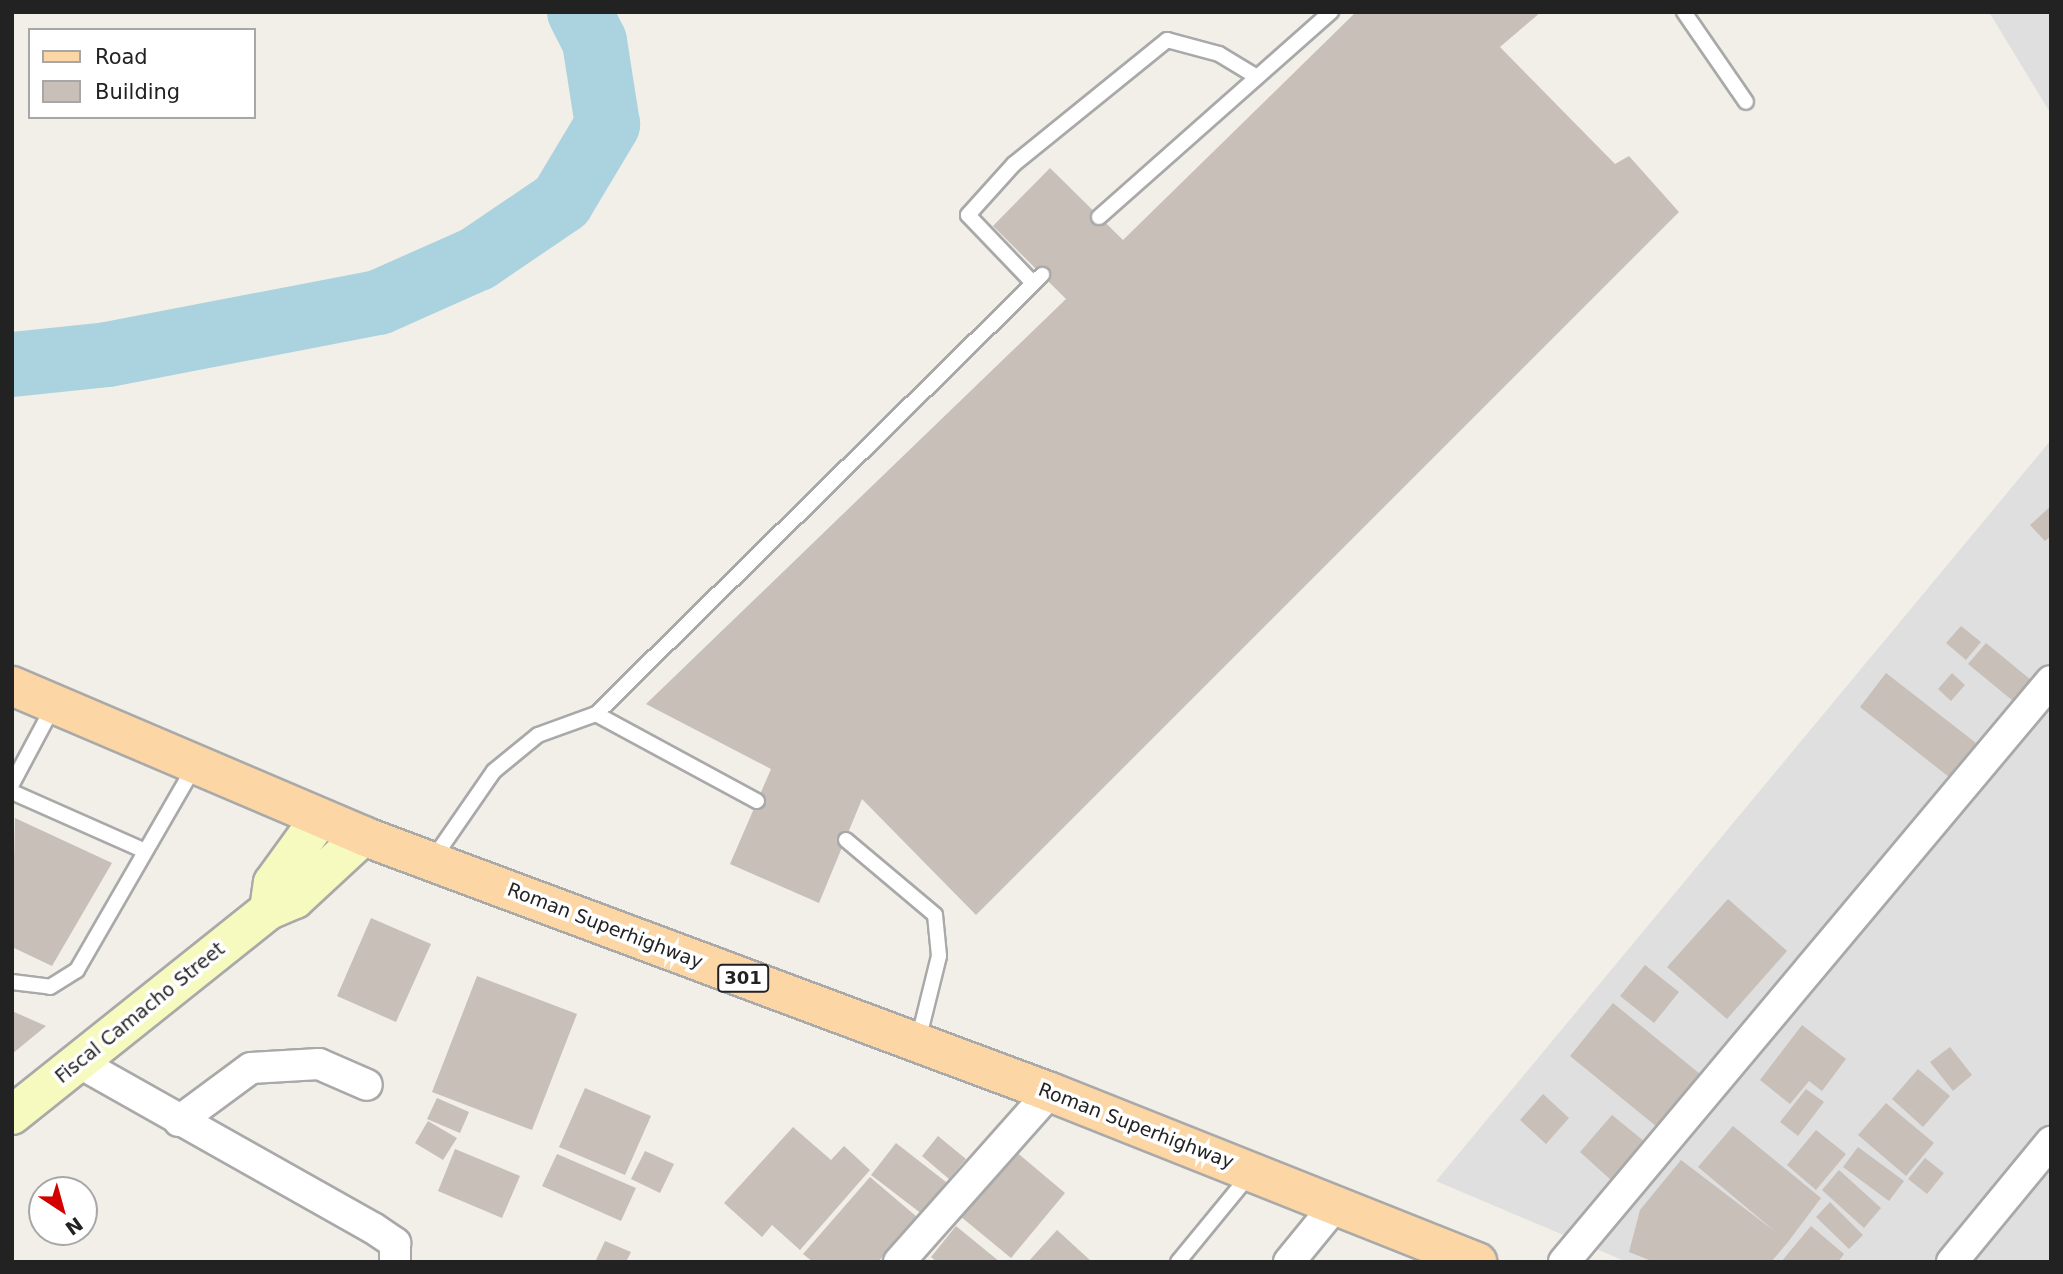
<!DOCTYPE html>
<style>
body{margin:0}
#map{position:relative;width:2063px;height:1274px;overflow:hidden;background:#f2efe9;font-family:"DejaVu Sans",sans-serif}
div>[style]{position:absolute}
.residential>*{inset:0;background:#e0dfdf}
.river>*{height:65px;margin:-32.5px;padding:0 32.5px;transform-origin:32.5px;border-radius:32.5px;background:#aad3df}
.building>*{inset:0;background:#c7bfb8}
.roads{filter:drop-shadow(2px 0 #a9a9a9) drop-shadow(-2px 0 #a9a9a9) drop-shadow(0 2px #a9a9a9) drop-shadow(0 -2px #a9a9a9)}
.lane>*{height:14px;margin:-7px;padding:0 7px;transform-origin:7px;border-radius:7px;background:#fff}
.street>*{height:30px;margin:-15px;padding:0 15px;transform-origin:15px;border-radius:15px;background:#fff}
.secondary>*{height:38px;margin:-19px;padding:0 19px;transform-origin:19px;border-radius:19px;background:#f7fabf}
.primary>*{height:38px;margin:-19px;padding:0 19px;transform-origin:19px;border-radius:19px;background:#fcd6a4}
span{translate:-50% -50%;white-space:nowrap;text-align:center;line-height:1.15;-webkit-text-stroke:7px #fff;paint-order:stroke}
.shield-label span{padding:2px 5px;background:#fff;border:2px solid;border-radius:5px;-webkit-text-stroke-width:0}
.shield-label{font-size:18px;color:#222;font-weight:700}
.street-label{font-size:19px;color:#222}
.frame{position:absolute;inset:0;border:14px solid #222;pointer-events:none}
.legend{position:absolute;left:28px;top:28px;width:228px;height:91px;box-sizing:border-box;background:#fff;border:2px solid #a7a7a7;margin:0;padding:9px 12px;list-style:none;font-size:21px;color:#222}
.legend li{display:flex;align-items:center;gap:14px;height:35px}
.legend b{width:35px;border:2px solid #a7a7a7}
.north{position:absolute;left:28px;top:1176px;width:70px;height:70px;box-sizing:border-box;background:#fff;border:2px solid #a7a7a7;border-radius:50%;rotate:144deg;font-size:19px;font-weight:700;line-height:28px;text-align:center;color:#222}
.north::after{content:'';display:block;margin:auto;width:24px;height:32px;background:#d40000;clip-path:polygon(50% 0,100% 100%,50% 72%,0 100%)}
</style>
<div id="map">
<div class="residential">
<i style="clip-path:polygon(1989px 12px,2051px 12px,2051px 114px)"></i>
<i style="clip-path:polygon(2051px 440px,2051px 1262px,1627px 1262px,1436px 1181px)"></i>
</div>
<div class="river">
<i style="left:12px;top:364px;width:96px;rotate:-6deg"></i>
<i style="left:107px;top:354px;width:276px;rotate:-10.9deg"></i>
<i style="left:378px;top:302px;width:108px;rotate:-24deg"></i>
<i style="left:477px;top:258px;width:102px;rotate:-34.2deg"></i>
<i style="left:561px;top:201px;width:90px;rotate:-59.1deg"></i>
<i style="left:607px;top:124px;width:84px;rotate:-98.9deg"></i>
<i style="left:594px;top:41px;width:33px;rotate:-117deg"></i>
</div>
<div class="building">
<i style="clip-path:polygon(1356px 12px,1541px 12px,1500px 47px,1615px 164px,1629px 156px,1679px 212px,976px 915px,862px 799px,819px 903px,730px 864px,771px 769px,646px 704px,1066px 299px,993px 226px,1050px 168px,1123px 240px)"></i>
<i style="clip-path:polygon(2051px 506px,2051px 536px,2045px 541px,2030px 525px)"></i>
<i style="clip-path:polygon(1961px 626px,1981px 642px,1966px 660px,1946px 643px)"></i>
<i style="clip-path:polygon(1986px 643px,2031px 680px,2013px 701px,1968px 664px)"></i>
<i style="clip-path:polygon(1886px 673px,1976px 743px,1949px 777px,1860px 707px)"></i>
<i style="clip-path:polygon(1952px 673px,1965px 685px,1951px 701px,1938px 689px)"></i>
<i style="clip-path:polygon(15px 818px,112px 863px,52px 966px,12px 947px)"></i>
<i style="clip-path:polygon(1728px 899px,1787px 951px,1727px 1019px,1667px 967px)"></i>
<i style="clip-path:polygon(371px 918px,431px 944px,396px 1022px,337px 996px)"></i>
<i style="clip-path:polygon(1645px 965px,1679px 992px,1654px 1023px,1620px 996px)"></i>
<i style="clip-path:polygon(477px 976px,577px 1014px,532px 1130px,432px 1092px)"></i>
<i style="clip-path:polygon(1613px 1003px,1705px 1078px,1662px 1131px,1570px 1056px)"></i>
<i style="clip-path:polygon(12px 1011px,46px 1026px,12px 1054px)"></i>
<i style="clip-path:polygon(1802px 1025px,1846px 1059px,1822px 1091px,1809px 1081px,1790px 1104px,1760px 1080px)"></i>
<i style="clip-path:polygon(1950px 1047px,1972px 1075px,1953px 1091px,1930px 1062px)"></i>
<i style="clip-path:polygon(1918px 1069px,1950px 1096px,1923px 1127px,1892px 1099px)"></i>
<i style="clip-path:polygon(585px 1088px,651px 1116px,625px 1175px,559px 1147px)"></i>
<i style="clip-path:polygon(1806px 1089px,1824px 1102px,1798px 1136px,1780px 1122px)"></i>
<i style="clip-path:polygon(1543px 1094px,1569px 1118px,1546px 1144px,1520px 1120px)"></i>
<i style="clip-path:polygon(437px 1098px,469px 1112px,460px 1133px,427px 1119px)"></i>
<i style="clip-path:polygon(1886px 1103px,1934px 1143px,1906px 1176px,1858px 1135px)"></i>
<i style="clip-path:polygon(1612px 1115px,1645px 1142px,1612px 1181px,1580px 1152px)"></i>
<i style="clip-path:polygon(428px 1121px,457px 1138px,443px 1160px,415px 1143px)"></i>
<i style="clip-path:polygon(1733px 1126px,1821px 1198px,1788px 1242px,1771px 1262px,1654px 1262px,1629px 1252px,1640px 1210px,1681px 1160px,1777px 1233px,1698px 1167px)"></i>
<i style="clip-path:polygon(793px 1127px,831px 1160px,844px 1146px,870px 1170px,800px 1250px,772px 1225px,762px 1237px,724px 1203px)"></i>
<i style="clip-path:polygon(1816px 1130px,1846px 1154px,1816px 1190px,1787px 1165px)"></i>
<i style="clip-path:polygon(938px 1136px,966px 1159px,949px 1179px,922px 1156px)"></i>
<i style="clip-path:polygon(896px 1143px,946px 1182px,922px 1214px,871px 1175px)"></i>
<i style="clip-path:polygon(1858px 1147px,1904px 1181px,1889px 1201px,1843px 1167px)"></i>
<i style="clip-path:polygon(455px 1149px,520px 1176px,502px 1218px,438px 1191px)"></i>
<i style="clip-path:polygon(645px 1151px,674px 1164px,660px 1193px,631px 1179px)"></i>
<i style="clip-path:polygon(1015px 1151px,1065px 1193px,1011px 1258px,960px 1216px)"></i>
<i style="clip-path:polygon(557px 1154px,636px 1188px,621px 1221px,542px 1186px)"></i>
<i style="clip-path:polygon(1925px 1158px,1944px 1173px,1927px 1194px,1908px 1179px)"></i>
<i style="clip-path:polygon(1839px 1170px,1881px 1208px,1864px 1228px,1822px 1190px)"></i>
<i style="clip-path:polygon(870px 1177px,917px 1217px,878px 1262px,813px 1262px,803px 1254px)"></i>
<i style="clip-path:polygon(1830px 1202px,1863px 1235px,1849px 1249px,1816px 1217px)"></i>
<i style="clip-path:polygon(956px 1226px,1000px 1262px,937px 1262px,931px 1257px)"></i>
<i style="clip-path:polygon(1811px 1226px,1844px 1254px,1838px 1262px,1781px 1262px)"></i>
<i style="clip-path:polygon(1057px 1230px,1092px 1262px,1028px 1262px)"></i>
<i style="clip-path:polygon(605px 1241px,631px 1252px,626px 1262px,595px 1262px)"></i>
</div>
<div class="roads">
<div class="lane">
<i style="left:1684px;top:12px;width:109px;rotate:55.4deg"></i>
<i style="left:1099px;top:217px;width:310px;rotate:-41.5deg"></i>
<i style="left:1033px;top:283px;width:94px;rotate:-133.7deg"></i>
<i style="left:968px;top:215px;width:69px;rotate:-48deg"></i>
<i style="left:1014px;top:164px;width:197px;rotate:-39deg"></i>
<i style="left:1167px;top:40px;width:54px;rotate:15.1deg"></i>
<i style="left:1219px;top:54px;width:44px;rotate:31.2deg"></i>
<i style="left:596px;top:714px;width:626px;rotate:-44.55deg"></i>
<i style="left:12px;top:784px;width:89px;rotate:-62deg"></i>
<i style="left:12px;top:792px;width:145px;rotate:23.9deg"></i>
<i style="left:846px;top:840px;width:116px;rotate:40.1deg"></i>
<i style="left:935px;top:915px;width:41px;rotate:84.4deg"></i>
<i style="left:939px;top:956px;width:88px;rotate:103.9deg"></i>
<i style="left:433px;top:859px;width:107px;rotate:-55.3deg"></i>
<i style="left:494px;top:771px;width:57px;rotate:-39.3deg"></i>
<i style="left:538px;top:735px;width:62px;rotate:-19.9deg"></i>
<i style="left:596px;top:714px;width:183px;rotate:28.4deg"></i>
<i style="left:12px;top:982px;width:38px;rotate:7deg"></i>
<i style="left:50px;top:987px;width:32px;rotate:-32deg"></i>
<i style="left:77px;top:970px;width:236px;rotate:-60deg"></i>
<i style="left:1178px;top:1262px;width:115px;rotate:-50.6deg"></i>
</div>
<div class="street">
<i style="left:78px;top:1062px;width:338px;rotate:29.4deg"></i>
<i style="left:373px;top:1228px;width:27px;rotate:34deg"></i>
<i style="left:395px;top:1243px;width:19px;rotate:90deg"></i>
<i style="left:179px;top:1121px;width:89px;rotate:-36.4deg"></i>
<i style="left:251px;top:1068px;width:68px;rotate:-3.4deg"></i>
<i style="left:319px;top:1064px;width:52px;rotate:23.6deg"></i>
<i style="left:899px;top:1262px;width:227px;rotate:-48.4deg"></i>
<i style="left:1289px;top:1262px;width:71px;rotate:-50.7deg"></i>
<i style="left:1564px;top:1262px;width:758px;rotate:-50.03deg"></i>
<i style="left:1952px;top:1262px;width:156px;rotate:-50.5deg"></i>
</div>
<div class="secondary">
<i style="left:269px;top:910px;width:27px;rotate:-82deg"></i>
<i style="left:273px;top:883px;width:80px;rotate:-54.1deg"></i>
<i style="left:12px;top:1115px;width:329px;rotate:-38.6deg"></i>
<i style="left:269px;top:910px;width:28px;rotate:-23deg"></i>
<i style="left:295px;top:899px;width:93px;rotate:-42.8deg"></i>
</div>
<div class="primary">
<i style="left:12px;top:686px;width:382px;rotate:23.1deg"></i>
<i style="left:363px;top:836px;width:733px;rotate:20.44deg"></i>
<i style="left:1050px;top:1092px;width:460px;rotate:21.7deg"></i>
</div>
</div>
<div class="shield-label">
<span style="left:743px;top:978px">301</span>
</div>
<div class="street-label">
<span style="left:605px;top:926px;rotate:21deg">Roman Superhighway</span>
<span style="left:140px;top:1013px;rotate:-39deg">Fiscal Camacho Street</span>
<span style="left:1136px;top:1126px;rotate:21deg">Roman Superhighway</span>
</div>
<div class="frame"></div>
<ul class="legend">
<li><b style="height:9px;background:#fcd6a4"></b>Road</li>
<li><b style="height:19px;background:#c7bfb8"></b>Building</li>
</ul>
<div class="north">N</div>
</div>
